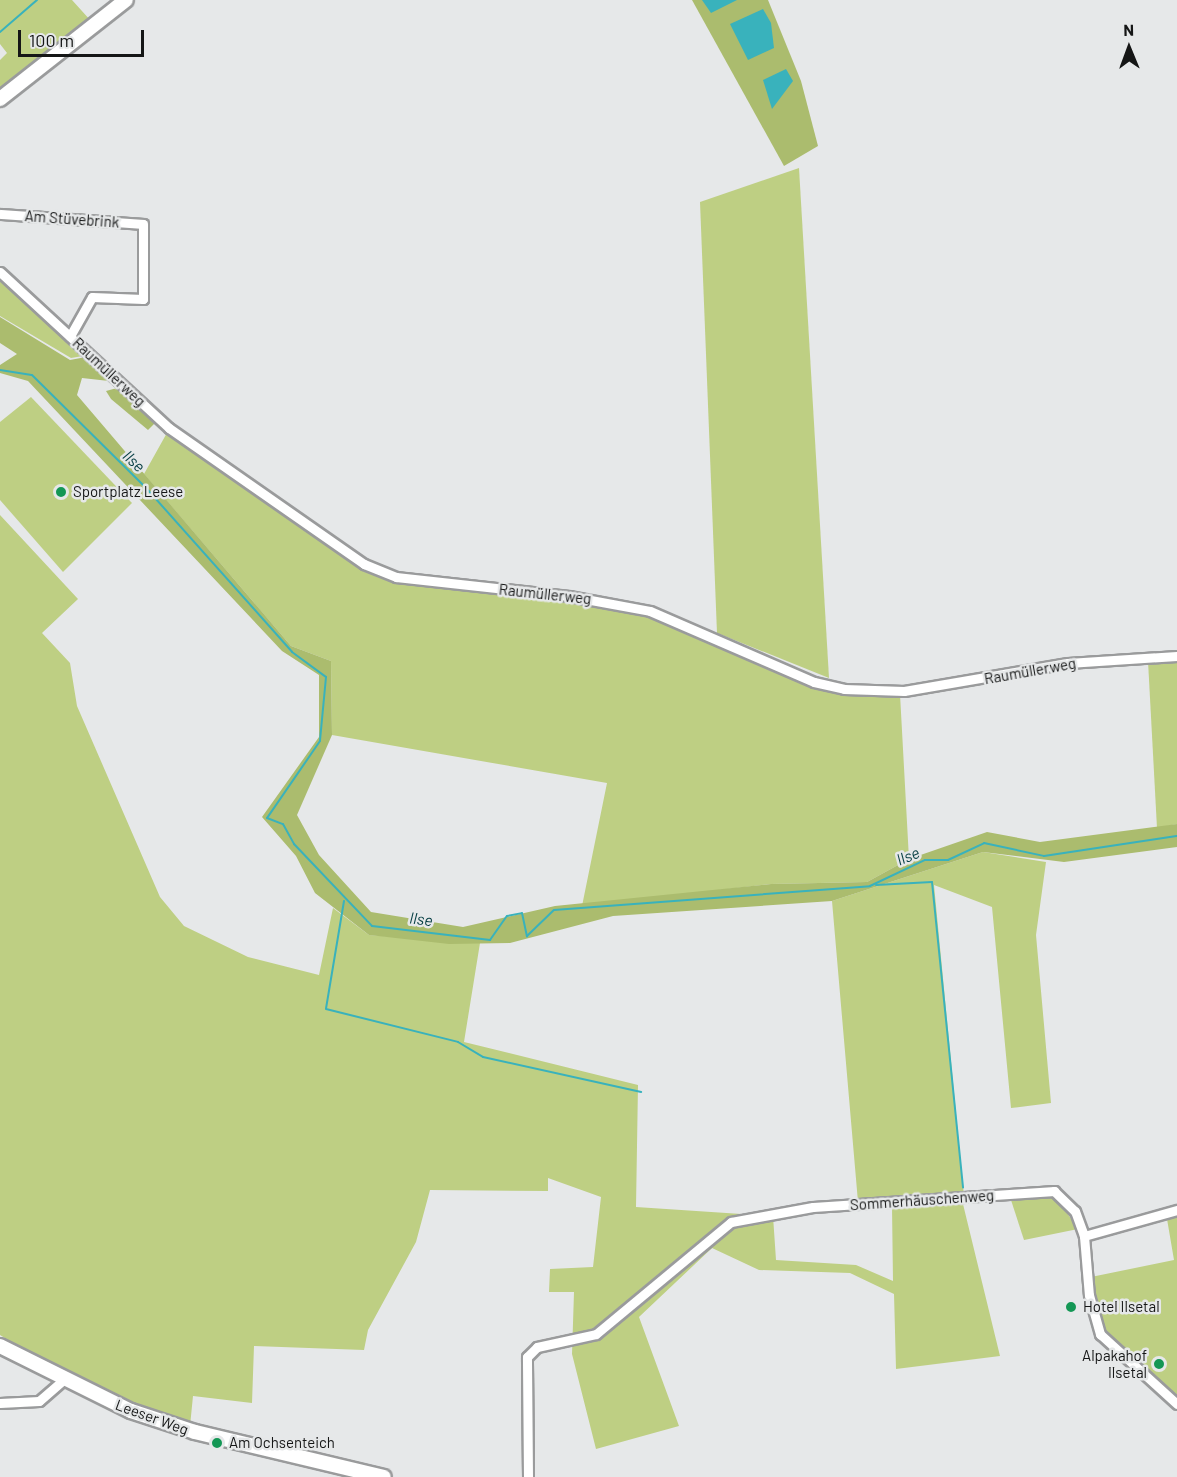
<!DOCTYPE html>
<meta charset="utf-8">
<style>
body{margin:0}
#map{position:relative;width:1177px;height:1477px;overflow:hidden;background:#e6e8e9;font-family:Barlow,sans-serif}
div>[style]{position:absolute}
.green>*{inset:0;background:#becf83}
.forest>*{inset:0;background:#abbc6e}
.water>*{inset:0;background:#39b2bc}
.stream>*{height:2px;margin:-1px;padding:0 1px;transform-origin:1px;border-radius:1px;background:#39b2bc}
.roads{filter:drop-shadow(2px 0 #9a9b9c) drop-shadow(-2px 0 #9a9b9c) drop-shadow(0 2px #9a9b9c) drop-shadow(0 -2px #9a9b9c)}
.street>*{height:9px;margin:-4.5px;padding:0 4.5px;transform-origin:4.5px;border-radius:4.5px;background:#fff}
.secondary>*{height:14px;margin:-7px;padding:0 7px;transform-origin:7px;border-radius:7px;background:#fff}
.dots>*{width:16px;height:16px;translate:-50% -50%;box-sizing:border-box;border:3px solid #e6e8e9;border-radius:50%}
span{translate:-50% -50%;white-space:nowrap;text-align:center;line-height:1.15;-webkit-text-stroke:5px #e6e8e9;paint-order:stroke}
.street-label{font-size:15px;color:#151616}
.poi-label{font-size:15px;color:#151616}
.left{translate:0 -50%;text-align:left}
.right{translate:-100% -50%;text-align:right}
.water-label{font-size:16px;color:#063e43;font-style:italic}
.north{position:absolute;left:1099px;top:18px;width:60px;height:60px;-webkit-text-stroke:4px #e6e8e9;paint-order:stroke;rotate:359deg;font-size:16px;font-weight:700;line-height:24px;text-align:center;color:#151616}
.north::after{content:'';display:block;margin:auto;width:21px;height:27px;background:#151616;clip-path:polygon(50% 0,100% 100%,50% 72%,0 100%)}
.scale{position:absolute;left:18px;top:30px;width:126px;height:27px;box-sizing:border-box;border:3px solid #151616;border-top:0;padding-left:8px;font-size:18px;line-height:21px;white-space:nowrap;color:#151616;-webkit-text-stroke:4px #e6e8e9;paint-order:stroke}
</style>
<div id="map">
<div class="green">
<i style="clip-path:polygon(0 0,72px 0,91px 21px,0 90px,0 60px,7px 53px,0 44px)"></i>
<i style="clip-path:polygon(799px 168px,829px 678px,717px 633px,700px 202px)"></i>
<i style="clip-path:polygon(0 278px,70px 341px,83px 356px,71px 358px,0 316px)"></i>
<i style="clip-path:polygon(31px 397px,132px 503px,63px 572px,0 500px,0 422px)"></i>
<i style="clip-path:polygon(168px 431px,396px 580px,638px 611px,844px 693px,900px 694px,909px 859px,867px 882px,771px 884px,582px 906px,607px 783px,332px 735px,331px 661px,291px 646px,144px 474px)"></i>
<i style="clip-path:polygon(0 515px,78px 599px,42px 633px,70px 663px,77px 706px,160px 897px,184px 926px,248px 957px,319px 975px,333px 908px,369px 935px,480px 943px,464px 1042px,638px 1085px,636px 1207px,773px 1216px,776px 1260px,856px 1265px,893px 1281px,892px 1207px,962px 1200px,1000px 1356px,896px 1369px,894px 1294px,850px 1273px,759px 1270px,712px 1248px,639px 1317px,679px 1426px,596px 1449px,572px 1354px,574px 1292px,549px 1292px,550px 1269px,593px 1267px,601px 1197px,548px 1178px,548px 1191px,430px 1190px,416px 1242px,368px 1330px,364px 1350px,254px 1346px,252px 1403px,193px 1396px,190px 1426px,60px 1372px,0 1335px)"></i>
<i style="clip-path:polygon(1177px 659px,1177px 824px,1157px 828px,1148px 661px)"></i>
<i style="clip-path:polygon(983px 852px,1046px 862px,1036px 935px,1051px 1103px,1011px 1108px,992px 907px,934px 885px,964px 1196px,858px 1202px,832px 901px)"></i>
<i style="clip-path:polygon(1055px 1195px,1078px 1229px,1024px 1240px,1010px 1197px)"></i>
<i style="clip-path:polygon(1177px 1215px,1177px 1395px,1103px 1333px,1091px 1277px,1174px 1260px,1167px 1219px)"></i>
</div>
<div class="forest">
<i style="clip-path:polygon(692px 0,768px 0,801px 81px,818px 146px,784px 166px)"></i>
<i style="clip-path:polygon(0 317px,70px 360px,86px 357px,109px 381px,82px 378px,77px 395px,291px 646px,331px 661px,332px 735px,297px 815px,319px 855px,371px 912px,463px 927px,555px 906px,771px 884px,867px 882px,909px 859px,987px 832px,1040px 842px,1177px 824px,1177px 847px,1064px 862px,983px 852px,832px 901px,613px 916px,510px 943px,449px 944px,369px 935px,315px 893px,296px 856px,262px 817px,319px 737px,319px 675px,282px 651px,28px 381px,0 373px,0 365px,17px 354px,0 343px)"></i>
<i style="clip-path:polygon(117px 388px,156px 422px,148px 430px,111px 399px,106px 391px)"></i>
</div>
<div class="water">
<i style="clip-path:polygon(702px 0,737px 0,711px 13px)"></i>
<i style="clip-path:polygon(763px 9px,771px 23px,774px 48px,748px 60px,730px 24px)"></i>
<i style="clip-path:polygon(786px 69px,793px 81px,772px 109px,763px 80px)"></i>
</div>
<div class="stream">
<i style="left:0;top:32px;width:49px;rotate:-40.9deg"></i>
<i style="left:0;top:370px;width:32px;rotate:9deg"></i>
<i style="left:32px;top:375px;width:162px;rotate:44.7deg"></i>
<i style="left:147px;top:489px;width:218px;rotate:48.3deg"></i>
<i style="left:292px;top:652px;width:42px;rotate:36.3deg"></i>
<i style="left:326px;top:677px;width:64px;rotate:95.4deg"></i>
<i style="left:320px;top:741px;width:93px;rotate:124.5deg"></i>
<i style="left:267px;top:818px;width:17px;rotate:21deg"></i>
<i style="left:283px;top:824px;width:23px;rotate:61deg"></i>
<i style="left:294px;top:844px;width:113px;rotate:46.4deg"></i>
<i style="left:372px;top:926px;width:119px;rotate:6.8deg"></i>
<i style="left:490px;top:940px;width:29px;rotate:-55deg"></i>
<i style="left:507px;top:916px;width:15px;rotate:-11deg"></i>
<i style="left:522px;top:913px;width:24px;rotate:78deg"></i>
<i style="left:527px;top:936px;width:37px;rotate:-44deg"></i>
<i style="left:554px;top:910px;width:317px;rotate:-4.3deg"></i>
<i style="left:870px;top:886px;width:61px;rotate:-25.3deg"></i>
<i style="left:925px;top:860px;width:23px"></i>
<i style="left:948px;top:860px;width:40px;rotate:-25deg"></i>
<i style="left:984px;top:843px;width:61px;rotate:12.2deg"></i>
<i style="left:1044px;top:856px;width:134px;rotate:-8.6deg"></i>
<i style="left:876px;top:885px;width:56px;rotate:-3.1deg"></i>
<i style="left:932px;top:882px;width:307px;rotate:84.2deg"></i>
<i style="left:344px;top:901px;width:109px;rotate:99.5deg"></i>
<i style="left:326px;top:1009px;width:136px;rotate:14deg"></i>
<i style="left:458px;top:1042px;width:29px;rotate:31deg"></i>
<i style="left:483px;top:1057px;width:162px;rotate:12.5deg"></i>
</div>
<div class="roads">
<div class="street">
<i style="left:0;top:214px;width:143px;rotate:4deg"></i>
<i style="left:143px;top:224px;width:75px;rotate:90deg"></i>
<i style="left:143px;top:299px;width:51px;rotate:-177.8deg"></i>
<i style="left:92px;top:297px;width:45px;rotate:119.4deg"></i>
<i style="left:0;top:272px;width:230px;rotate:42.7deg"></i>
<i style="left:169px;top:428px;width:238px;rotate:34.9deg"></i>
<i style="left:364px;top:564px;width:35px;rotate:22deg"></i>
<i style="left:396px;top:577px;width:174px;rotate:6.3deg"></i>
<i style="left:569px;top:596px;width:82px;rotate:10.5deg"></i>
<i style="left:650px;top:611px;width:179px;rotate:23.4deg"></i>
<i style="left:814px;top:682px;width:31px;rotate:13deg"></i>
<i style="left:844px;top:689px;width:60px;rotate:1.9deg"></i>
<i style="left:904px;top:691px;width:166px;rotate:-9.7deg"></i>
<i style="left:1068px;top:663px;width:109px;rotate:-3.7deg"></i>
<i style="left:1084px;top:1236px;width:97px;rotate:-15.6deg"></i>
<i style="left:0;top:1403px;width:39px;rotate:-3deg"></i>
<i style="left:39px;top:1401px;width:30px;rotate:-41deg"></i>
<i style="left:528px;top:1477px;width:120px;rotate:-90.5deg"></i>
<i style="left:527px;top:1357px;width:14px;rotate:-45deg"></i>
<i style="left:537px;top:1347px;width:60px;rotate:-12.4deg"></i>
<i style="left:596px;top:1334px;width:175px;rotate:-39.7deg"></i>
<i style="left:731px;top:1222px;width:83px;rotate:-10.4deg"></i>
<i style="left:813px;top:1207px;width:242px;rotate:-3.8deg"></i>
<i style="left:1054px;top:1191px;width:29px;rotate:44deg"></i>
<i style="left:1075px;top:1211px;width:27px;rotate:70deg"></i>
<i style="left:1084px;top:1236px;width:59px;rotate:85.2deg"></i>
<i style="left:1089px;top:1295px;width:41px;rotate:74.2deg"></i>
<i style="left:1100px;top:1334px;width:104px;rotate:42.3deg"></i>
</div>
<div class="secondary">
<i style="left:0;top:99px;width:160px;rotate:-38.2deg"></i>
<i style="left:0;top:1346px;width:146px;rotate:26.4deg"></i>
<i style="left:131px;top:1411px;width:67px;rotate:18.2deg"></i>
<i style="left:195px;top:1432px;width:194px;rotate:13.4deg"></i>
</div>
</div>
<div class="dots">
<i style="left:61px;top:492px;background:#149755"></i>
<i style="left:1071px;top:1307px;background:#149755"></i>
<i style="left:1159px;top:1364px;background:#149755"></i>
<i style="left:217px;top:1443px;background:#149755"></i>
</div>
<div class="street-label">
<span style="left:72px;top:219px;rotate:4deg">Am Stüvebrink</span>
<span style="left:109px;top:372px;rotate:43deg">Raumüllerweg</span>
<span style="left:545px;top:594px;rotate:6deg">Raumüllerweg</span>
<span style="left:1030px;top:671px;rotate:-10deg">Raumüllerweg</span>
<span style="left:922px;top:1200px;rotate:-4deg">Sommerhäuschenweg</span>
<span style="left:152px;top:1417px;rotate:20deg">Leeser Weg</span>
</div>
<div class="poi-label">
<span class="left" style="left:73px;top:492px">Sportplatz Leese</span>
<span class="left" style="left:1083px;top:1307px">Hotel Ilsetal</span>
<span class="right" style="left:1147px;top:1364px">Alpakahof<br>Ilsetal</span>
<span class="left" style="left:229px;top:1443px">Am Ochsenteich</span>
</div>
<div class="water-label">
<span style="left:134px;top:461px;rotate:43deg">Ilse</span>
<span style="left:908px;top:856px;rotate:-22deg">Ilse</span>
<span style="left:421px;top:919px;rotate:7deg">Ilse</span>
</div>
<div class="north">N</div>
<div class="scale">100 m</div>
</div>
